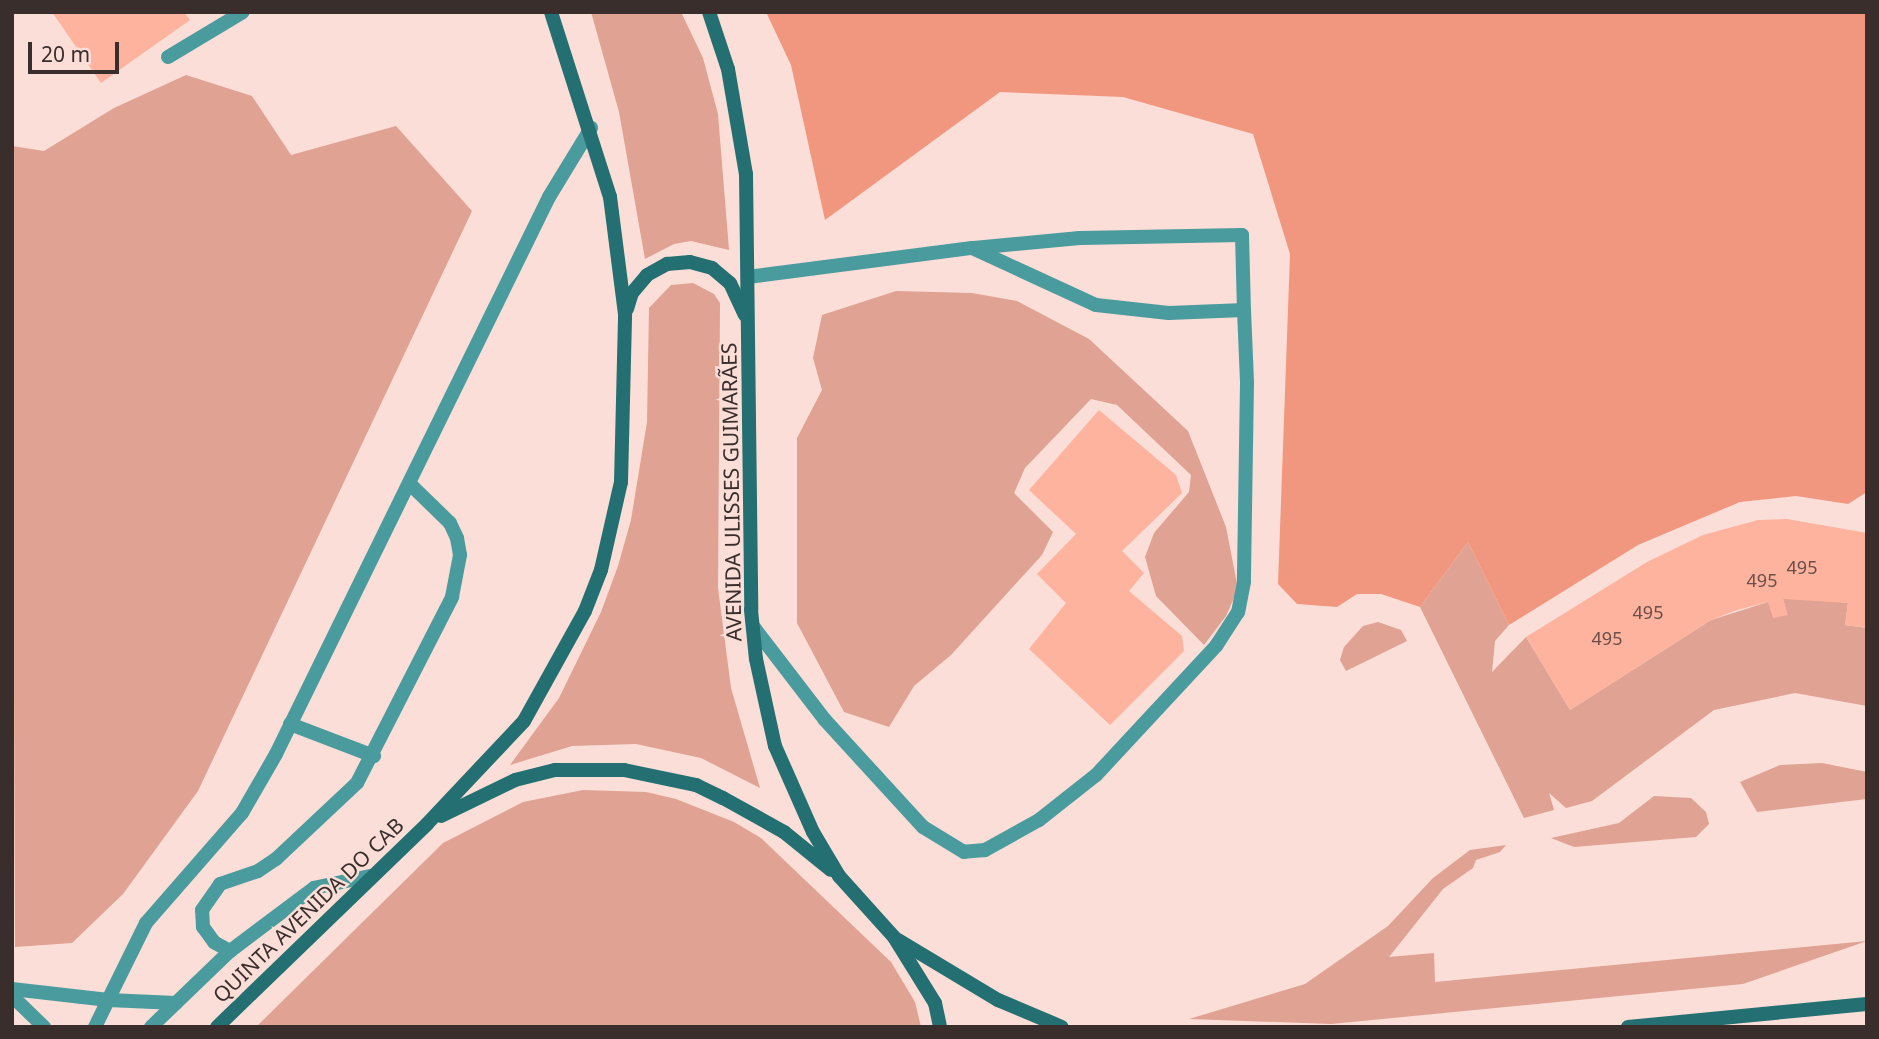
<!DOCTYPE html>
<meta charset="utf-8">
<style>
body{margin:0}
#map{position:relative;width:1879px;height:1039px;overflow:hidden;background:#fbded7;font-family:"Noto Sans",sans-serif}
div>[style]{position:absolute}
.green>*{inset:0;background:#e0a292}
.forest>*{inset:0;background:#f2977f}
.building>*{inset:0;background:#feb39f}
.lane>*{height:14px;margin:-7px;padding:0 7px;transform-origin:7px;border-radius:7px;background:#4a9b9e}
.secondary>*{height:14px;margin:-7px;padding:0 7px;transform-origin:7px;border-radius:7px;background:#236f71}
span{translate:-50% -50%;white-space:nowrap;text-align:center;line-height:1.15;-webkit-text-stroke:5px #fbded7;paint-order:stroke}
.number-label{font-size:18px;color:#6a4f49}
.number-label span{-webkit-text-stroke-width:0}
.street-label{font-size:21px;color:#392e2c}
.frame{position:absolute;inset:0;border:14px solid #392e2c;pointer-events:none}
.scale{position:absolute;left:28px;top:42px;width:91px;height:32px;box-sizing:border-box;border:4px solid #392e2c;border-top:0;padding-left:9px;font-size:21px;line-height:24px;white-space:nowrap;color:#392e2c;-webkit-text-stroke:5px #fbded7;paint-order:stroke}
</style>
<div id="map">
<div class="green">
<i style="clip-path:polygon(591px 12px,681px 12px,703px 58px,718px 114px,729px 250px,691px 241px,674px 244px,645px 259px,619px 112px)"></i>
<i style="clip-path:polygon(186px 75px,252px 96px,291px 155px,396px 126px,472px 211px,198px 791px,123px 894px,72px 943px,15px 947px,12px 146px,44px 151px,114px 108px)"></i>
<i style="clip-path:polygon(693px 283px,714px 294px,720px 303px,718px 588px,731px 688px,760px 788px,701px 758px,636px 744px,572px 746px,510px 765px,559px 698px,601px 612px,618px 566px,631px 520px,647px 422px,649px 308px,671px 285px)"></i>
<i style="clip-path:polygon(896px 291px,972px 293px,1017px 301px,1089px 339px,1188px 431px,1226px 527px,1238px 589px,1226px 616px,1204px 645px,1156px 596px,1145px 557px,1154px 533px,1189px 492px,1191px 475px,1117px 405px,1091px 399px,1025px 468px,1014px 493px,1053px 532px,1042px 555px,951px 655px,914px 686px,889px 727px,844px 712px,797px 623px,797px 438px,822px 390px,813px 358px,822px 315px)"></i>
<i style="clip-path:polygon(1468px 542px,1509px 625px,1495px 641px,1492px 672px,1526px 637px,1570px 710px,1711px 620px,1768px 602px,1787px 614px,1783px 599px,1816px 599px,1848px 603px,1845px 625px,1867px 628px,1867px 706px,1795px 693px,1714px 710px,1592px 801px,1566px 808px,1549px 793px,1554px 810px,1524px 818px,1420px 607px)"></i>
<i style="clip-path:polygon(1378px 622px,1401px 630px,1407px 641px,1346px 671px,1340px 660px,1344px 647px,1363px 626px)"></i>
<i style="clip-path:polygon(1822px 763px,1867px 772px,1867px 799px,1757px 812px,1740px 782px,1780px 765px)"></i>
<i style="clip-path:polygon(583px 790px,646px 792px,676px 799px,734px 822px,761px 838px,891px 962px,915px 1002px,921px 1027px,256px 1027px,443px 843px,523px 802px)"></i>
<i style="clip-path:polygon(1654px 796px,1691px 798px,1706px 812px,1709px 824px,1696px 837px,1574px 847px,1551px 838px,1619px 823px)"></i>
<i style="clip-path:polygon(1506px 845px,1500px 852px,1476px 860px,1473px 868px,1443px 889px,1389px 957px,1434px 953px,1435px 982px,1867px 941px,1743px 984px,1331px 1024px,1189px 1019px,1305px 984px,1388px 926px,1433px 878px,1470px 850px)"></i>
</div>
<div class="forest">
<i style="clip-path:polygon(766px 12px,1867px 12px,1867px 492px,1848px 504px,1796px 496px,1740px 502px,1638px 545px,1509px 625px,1468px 542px,1420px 607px,1381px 594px,1357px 594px,1337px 607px,1297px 604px,1278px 584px,1290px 254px,1253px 134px,1123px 97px,1000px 92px,825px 220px,791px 65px)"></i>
</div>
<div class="building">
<i style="clip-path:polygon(52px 12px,184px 12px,190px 20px,101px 83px)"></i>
<i style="clip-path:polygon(1099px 410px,1176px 475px,1182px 493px,1122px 551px,1144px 573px,1129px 591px,1182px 636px,1184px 651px,1110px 725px,1029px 649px,1066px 603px,1037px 574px,1076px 534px,1029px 490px)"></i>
<i style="clip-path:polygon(1787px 519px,1867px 533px,1867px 628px,1845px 625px,1848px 603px,1783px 599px,1788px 615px,1773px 618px,1768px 602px,1737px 610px,1711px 620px,1570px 710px,1526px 637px,1647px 562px,1703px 535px,1758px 520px)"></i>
</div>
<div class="lane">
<i style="left:168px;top:57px;width:87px;rotate:-31deg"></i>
<i style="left:974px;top:248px;width:106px;rotate:-5.4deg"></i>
<i style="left:1080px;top:238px;width:162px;rotate:-1.1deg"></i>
<i style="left:1242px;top:235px;width:75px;rotate:88.5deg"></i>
<i style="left:748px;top:277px;width:226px;rotate:-7.4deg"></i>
<i style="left:972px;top:248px;width:136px;rotate:24.7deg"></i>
<i style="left:1096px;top:305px;width:73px;rotate:6.3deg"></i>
<i style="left:1169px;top:313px;width:75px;rotate:-2.3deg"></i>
<i style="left:1244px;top:310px;width:73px;rotate:87.6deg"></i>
<i style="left:1247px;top:383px;width:199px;rotate:90.9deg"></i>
<i style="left:1244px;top:582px;width:31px;rotate:101deg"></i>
<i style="left:1238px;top:612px;width:40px;rotate:122.9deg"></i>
<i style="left:1216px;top:646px;width:176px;rotate:132.9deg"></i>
<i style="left:1096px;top:775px;width:73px;rotate:141.7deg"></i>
<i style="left:1039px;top:820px;width:62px;rotate:150.9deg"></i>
<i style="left:985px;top:850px;width:21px;rotate:175deg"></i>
<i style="left:964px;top:852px;width:48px;rotate:-148.6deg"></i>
<i style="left:923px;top:827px;width:145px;rotate:-132.5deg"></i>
<i style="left:825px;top:720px;width:118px;rotate:-127.5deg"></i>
<i style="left:290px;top:724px;width:90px;rotate:20.9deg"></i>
<i style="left:370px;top:876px;width:57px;rotate:167.9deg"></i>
<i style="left:314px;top:888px;width:105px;rotate:143.1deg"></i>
<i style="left:230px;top:951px;width:18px;rotate:-151deg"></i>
<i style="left:214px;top:942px;width:19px;rotate:-126deg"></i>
<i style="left:203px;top:927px;width:17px;rotate:-93deg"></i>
<i style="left:202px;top:910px;width:32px;rotate:-55deg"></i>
<i style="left:220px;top:884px;width:40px;rotate:-18.9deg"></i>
<i style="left:258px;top:871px;width:22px;rotate:-34deg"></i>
<i style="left:276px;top:859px;width:111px;rotate:-43.2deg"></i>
<i style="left:357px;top:783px;width:209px;rotate:-62.9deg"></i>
<i style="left:452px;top:597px;width:43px;rotate:-79.2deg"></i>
<i style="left:460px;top:555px;width:17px;rotate:-100deg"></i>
<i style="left:457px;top:538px;width:17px;rotate:-115deg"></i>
<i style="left:450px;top:523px;width:56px;rotate:-135.7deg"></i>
<i style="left:12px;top:989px;width:97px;rotate:6.5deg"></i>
<i style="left:108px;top:1000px;width:86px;rotate:-63.7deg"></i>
<i style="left:146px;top:923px;width:146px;rotate:-48.9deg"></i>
<i style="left:242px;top:813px;width:68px;rotate:-60deg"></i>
<i style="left:276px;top:754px;width:620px;rotate:-63.89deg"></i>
<i style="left:549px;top:197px;width:81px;rotate:-58.7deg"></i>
<i style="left:12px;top:996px;width:45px;rotate:44.1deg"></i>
<i style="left:95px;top:1027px;width:30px;rotate:-64deg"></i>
<i style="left:108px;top:1000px;width:68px;rotate:2.5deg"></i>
<i style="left:151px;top:1027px;width:110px;rotate:-43.9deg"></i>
</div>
<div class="secondary">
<i style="left:709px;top:12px;width:60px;rotate:71.6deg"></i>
<i style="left:728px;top:69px;width:107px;rotate:80.3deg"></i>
<i style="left:746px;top:174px;width:436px;rotate:89.3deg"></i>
<i style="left:751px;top:610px;width:49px;rotate:84.2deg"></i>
<i style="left:756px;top:659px;width:89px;rotate:77.7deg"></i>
<i style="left:775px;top:746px;width:94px;rotate:66.2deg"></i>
<i style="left:813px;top:832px;width:51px;rotate:59.4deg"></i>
<i style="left:839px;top:876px;width:82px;rotate:48deg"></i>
<i style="left:894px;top:937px;width:78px;rotate:58.2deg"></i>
<i style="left:935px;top:1003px;width:25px;rotate:78deg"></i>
<i style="left:627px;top:309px;width:17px;rotate:-73deg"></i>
<i style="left:632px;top:293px;width:23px;rotate:-50deg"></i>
<i style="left:647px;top:275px;width:23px;rotate:-29deg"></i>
<i style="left:667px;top:264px;width:23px;rotate:-5deg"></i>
<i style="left:690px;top:262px;width:23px;rotate:15deg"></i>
<i style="left:712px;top:268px;width:23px;rotate:40deg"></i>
<i style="left:730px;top:283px;width:35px;rotate:65deg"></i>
<i style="left:441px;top:816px;width:82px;rotate:-25.9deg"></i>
<i style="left:515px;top:780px;width:41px;rotate:-14deg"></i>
<i style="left:555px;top:770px;width:69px"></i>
<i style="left:624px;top:770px;width:74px;rotate:11.8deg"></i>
<i style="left:696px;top:785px;width:30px;rotate:26deg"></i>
<i style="left:723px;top:798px;width:70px;rotate:29.1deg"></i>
<i style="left:784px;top:832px;width:60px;rotate:39deg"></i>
<i style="left:898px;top:940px;width:117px;rotate:31deg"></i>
<i style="left:998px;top:1000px;width:69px;rotate:22.9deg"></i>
<i style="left:217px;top:1027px;width:292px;rotate:-44deg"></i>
<i style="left:427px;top:824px;width:141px;rotate:-46.7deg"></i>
<i style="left:524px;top:721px;width:126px;rotate:-61deg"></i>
<i style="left:585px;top:611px;width:44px;rotate:-68.7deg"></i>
<i style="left:601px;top:570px;width:90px;rotate:-77.2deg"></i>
<i style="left:621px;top:482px;width:168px;rotate:-88.6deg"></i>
<i style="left:625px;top:314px;width:118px;rotate:-97.3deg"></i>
<i style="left:610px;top:197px;width:194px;rotate:-107.7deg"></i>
<i style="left:1628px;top:1027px;width:240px;rotate:-5.5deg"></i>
</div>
<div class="number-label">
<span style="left:1802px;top:567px">495</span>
<span style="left:1762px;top:580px">495</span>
<span style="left:1648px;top:612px">495</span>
<span style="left:1607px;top:638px">495</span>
</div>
<div class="street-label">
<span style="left:731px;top:492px;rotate:-91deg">AVENIDA ULISSES GUIMARÃES</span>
<span style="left:308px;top:910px;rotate:-44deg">QUINTA AVENIDA DO CAB</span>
</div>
<div class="frame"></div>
<div class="scale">20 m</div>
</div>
